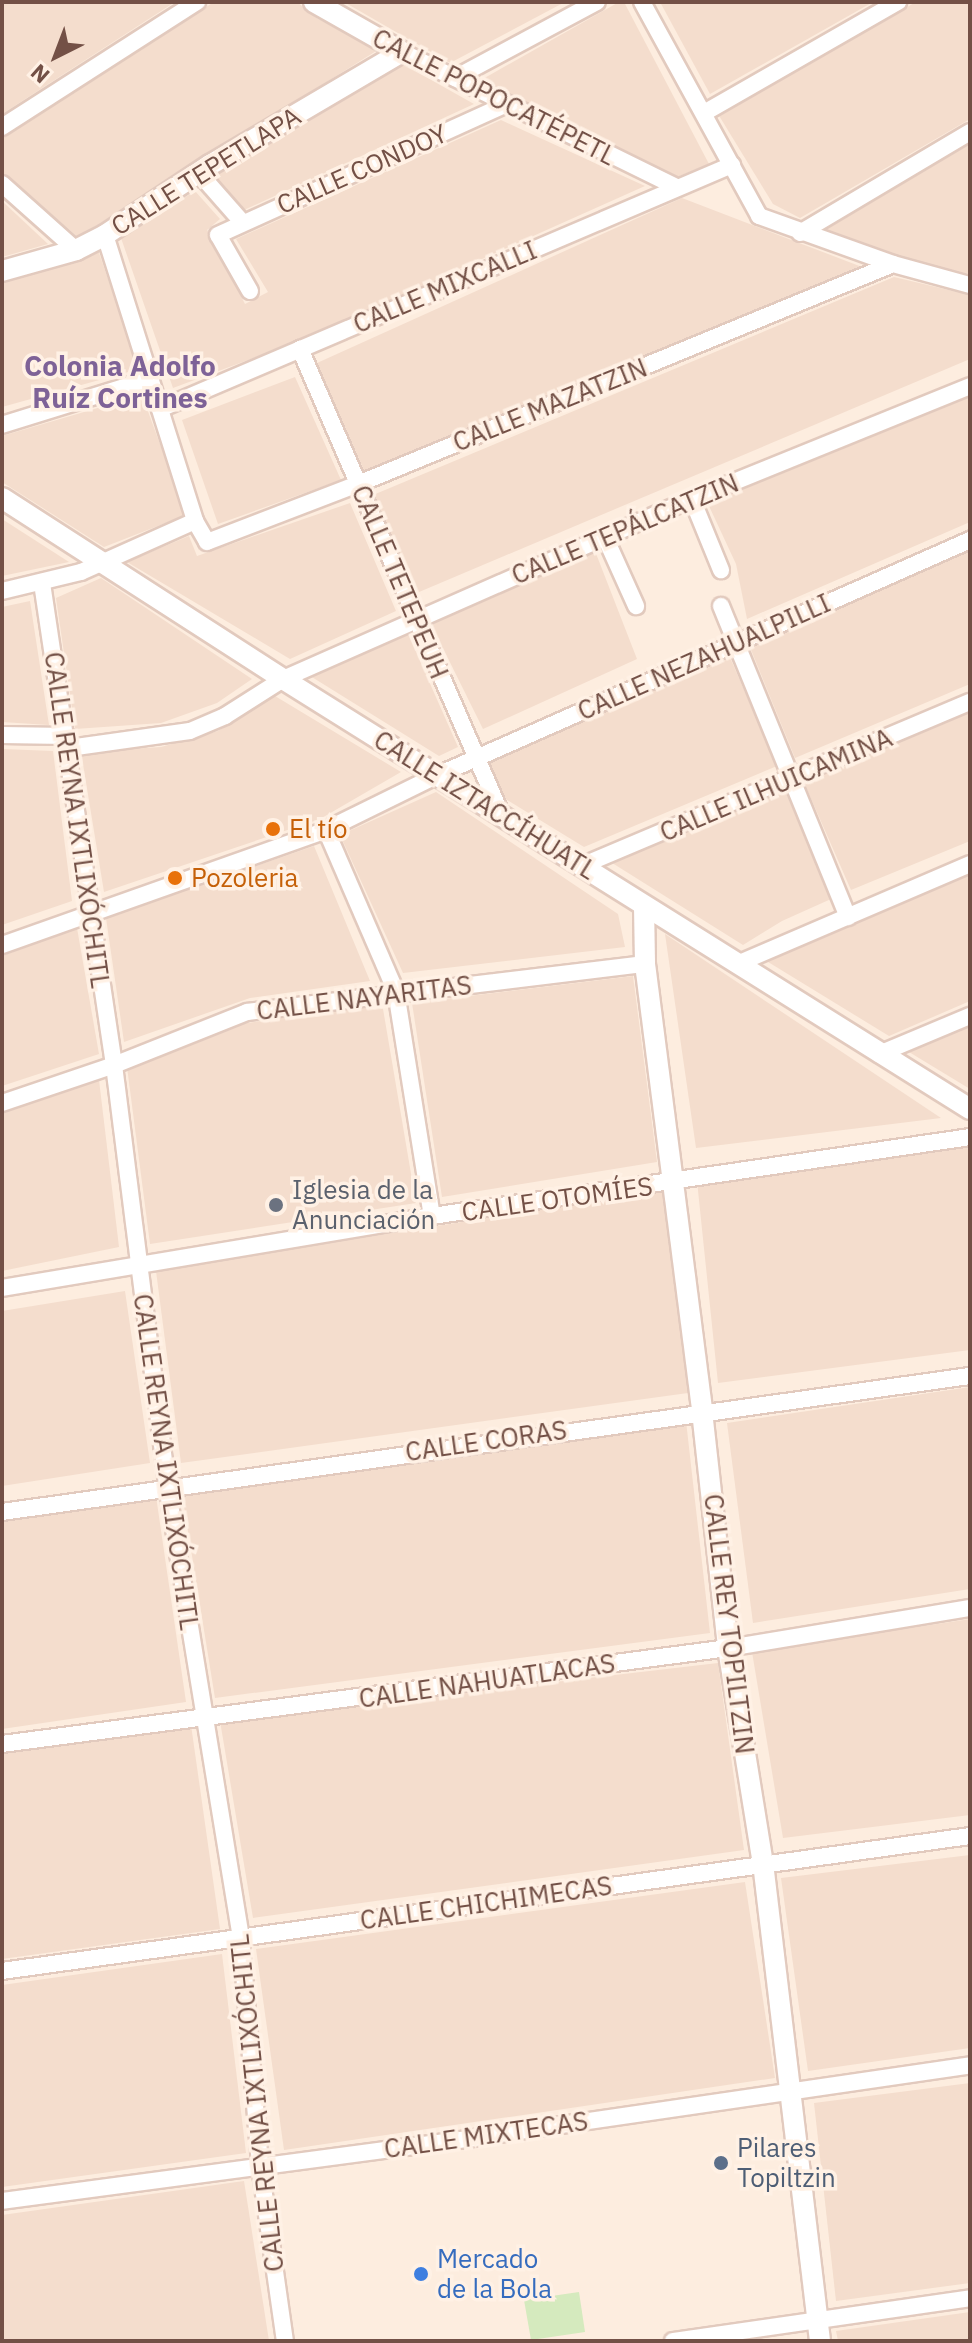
<!DOCTYPE html>
<meta charset="utf-8">
<style>
body{margin:0}
#map{position:relative;width:972px;height:2343px;overflow:hidden;background:#fdeddf;font-family:"IBM Plex Sans",sans-serif}
div>[style]{position:absolute}
.residential>*{inset:0;background:#f4ddcd}
.green>*{inset:0;background:#d5eabe}
.roads{filter:drop-shadow(2px 0 #e2cabe) drop-shadow(-2px 0 #e2cabe) drop-shadow(0 2px #e2cabe) drop-shadow(0 -2px #e2cabe)}
.minor>*{height:16px;margin:-8px;padding:0 8px;transform-origin:8px;border-radius:8px;background:#fff}
.tertiary>*{height:20px;margin:-10px;padding:0 10px;transform-origin:10px;border-radius:10px;background:#fff}
.dots>*{width:22px;height:22px;translate:-50% -50%;box-sizing:border-box;border:4px solid #fff1e5;border-radius:50%}
span{translate:-50% -50%;white-space:nowrap;text-align:center;line-height:1.15;-webkit-text-stroke:7px #fff1e5;paint-order:stroke}
.street-label{font-size:26px;color:#735046}
.food-label{font-size:26px;color:#c56008}
.left{translate:0 -50%;text-align:left}
.worship-label{font-size:26px;color:#5b616d}
.service-label{font-size:26px;color:#4e5e75}
.shop-label{font-size:26px;color:#366cbe}
.neighbourhood-label{font-size:28px;color:#7e6297;font-weight:700}
.frame{position:absolute;inset:0;border:4px solid #735046;pointer-events:none}
.north{position:absolute;left:16px;top:16px;width:80px;height:80px;-webkit-text-stroke:6px #fff1e5;paint-order:stroke;rotate:222deg;font-size:22px;font-weight:700;line-height:32px;text-align:center;color:#735046}
.north::after{content:'';display:block;margin:auto;width:28px;height:36px;background:#735046;clip-path:polygon(50% 0,100% 100%,50% 72%,0 100%)}
</style>
<div id="map">
<div class="residential">
<i style="clip-path:polygon(2px 2px,175px 2px,2px 114px)"></i>
<i style="clip-path:polygon(214px 2px,297px 2px,318px 19px,381px 48px,78px 237px,2px 172px,2px 137px)"></i>
<i style="clip-path:polygon(344px 2px,565px 2px,450px 63px)"></i>
<i style="clip-path:polygon(619px 2px,624px 2px,709px 164px,677px 177px,481px 80px)"></i>
<i style="clip-path:polygon(660px 2px,873px 2px,710px 94px)"></i>
<i style="clip-path:polygon(916px 2px,970px 2px,970px 119px,800px 218px,773px 204px,718px 114px)"></i>
<i style="clip-path:polygon(401px 63px,474px 104px,244px 210px,213px 174px)"></i>
<i style="clip-path:polygon(501px 120px,645px 186px,299px 341px,173px 388px,121px 238px,195px 191px,220px 219px,207px 230px,245px 304px,268px 292px,236px 239px)"></i>
<i style="clip-path:polygon(970px 144px,970px 274px,896px 261px,818px 231px)"></i>
<i style="clip-path:polygon(682px 198px,862px 267px,366px 475px,317px 363px)"></i>
<i style="clip-path:polygon(2px 201px,48px 244px,2px 257px)"></i>
<i style="clip-path:polygon(98px 250px,139px 369px,2px 407px,2px 279px)"></i>
<i style="clip-path:polygon(894px 277px,970px 295px,970px 359px,412px 595px,373px 495px)"></i>
<i style="clip-path:polygon(295px 377px,341px 480px,218px 524px,182px 420px)"></i>
<i style="clip-path:polygon(970px 377px,970px 522px,747px 619px,736px 564px,702px 491px)"></i>
<i style="clip-path:polygon(142px 395px,186px 515px,104px 547px,2px 482px,2px 436px)"></i>
<i style="clip-path:polygon(350px 503px,396px 611px,290px 659px,127px 562px,189px 536px,197px 556px)"></i>
<i style="clip-path:polygon(2px 519px,69px 562px,2px 576px)"></i>
<i style="clip-path:polygon(970px 542px,970px 684px,795px 758px,747px 640px)"></i>
<i style="clip-path:polygon(595px 551px,637px 659px,483px 729px,430px 622px)"></i>
<i style="clip-path:polygon(101px 578px,252px 679px,217px 703px,161px 723px,75px 729px,56px 598px)"></i>
<i style="clip-path:polygon(30px 601px,49px 725px,2px 722px,2px 607px)"></i>
<i style="clip-path:polygon(405px 627px,458px 747px,439px 756px,307px 674px)"></i>
<i style="clip-path:polygon(725px 646px,777px 766px,584px 847px,504px 798px,486px 758px)"></i>
<i style="clip-path:polygon(275px 696px,401px 772px,320px 819px,104px 892px,81px 752px,161px 747px,218px 731px)"></i>
<i style="clip-path:polygon(970px 708px,970px 841px,851px 890px,802px 778px)"></i>
<i style="clip-path:polygon(2px 749px,53px 751px,72px 901px,2px 925px)"></i>
<i style="clip-path:polygon(784px 788px,831px 899px,782px 921px,743px 945px,609px 861px)"></i>
<i style="clip-path:polygon(436px 792px,618px 914px,625px 947px,403px 973px,340px 835px)"></i>
<i style="clip-path:polygon(314px 846px,370px 981px,250px 998px,124px 1042px,106px 918px)"></i>
<i style="clip-path:polygon(970px 864px,970px 1001px,889px 1036px,760px 957px)"></i>
<i style="clip-path:polygon(77px 928px,99px 1054px,2px 1086px,2px 956px)"></i>
<i style="clip-path:polygon(665px 934px,941px 1118px,696px 1148px)"></i>
<i style="clip-path:polygon(633px 976px,657px 1162px,442px 1197px,412px 1003px)"></i>
<i style="clip-path:polygon(382px 1003px,416px 1203px,150px 1244px,127px 1067px,241px 1024px)"></i>
<i style="clip-path:polygon(970px 1026px,970px 1089px,909px 1052px)"></i>
<i style="clip-path:polygon(99px 1080px,119px 1247px,2px 1271px,2px 1113px)"></i>
<i style="clip-path:polygon(970px 1142px,970px 1350px,718px 1383px,697px 1181px)"></i>
<i style="clip-path:polygon(662px 1190px,688px 1393px,181px 1463px,156px 1271px)"></i>
<i style="clip-path:polygon(125px 1291px,150px 1463px,2px 1486px,2px 1311px)"></i>
<i style="clip-path:polygon(970px 1387px,970px 1589px,753px 1623px,727px 1423px)"></i>
<i style="clip-path:polygon(686px 1421px,710px 1633px,215px 1698px,182px 1494px)"></i>
<i style="clip-path:polygon(156px 1496px,186px 1702px,2px 1729px,2px 1522px)"></i>
<i style="clip-path:polygon(970px 1619px,970px 1815px,783px 1838px,752px 1652px)"></i>
<i style="clip-path:polygon(718px 1663px,744px 1850px,253px 1918px,220px 1721px)"></i>
<i style="clip-path:polygon(191px 1725px,220px 1929px,2px 1959px,2px 1752px)"></i>
<i style="clip-path:polygon(970px 1855px,970px 2048px,808px 2071px,781px 1878px)"></i>
<i style="clip-path:polygon(745px 1882px,775px 2078px,284px 2150px,256px 1949px)"></i>
<i style="clip-path:polygon(222px 1954px,246px 2153px,2px 2187px,2px 1985px)"></i>
<i style="clip-path:polygon(970px 2083px,970px 2283px,836px 2301px,814px 2103px)"></i>
<i style="clip-path:polygon(244px 2181px,269px 2341px,2px 2341px,2px 2215px)"></i>
<i style="clip-path:polygon(970px 2312px,970px 2341px,838px 2341px,836px 2331px)"></i>
</div>
<div class="green">
<i style="clip-path:polygon(579px 2292px,585px 2332px,531px 2340px,524px 2300px)"></i>
</div>
<div class="roads">
<div class="minor">
<i style="left:642px;top:2px;width:244px;rotate:61.3deg"></i>
<i style="left:759px;top:216px;width:142px;rotate:19.7deg"></i>
<i style="left:893px;top:264px;width:80px;rotate:15.3deg"></i>
<i style="left:402px;top:52px;width:305px;rotate:26.2deg"></i>
<i style="left:455px;top:78px;width:161px;rotate:-28.2deg"></i>
<i style="left:704px;top:113px;width:224px;rotate:-29.8deg"></i>
<i style="left:2px;top:127px;width:232px;rotate:-32.7deg"></i>
<i style="left:199px;top:173px;width:65px;rotate:48.7deg"></i>
<i style="left:2px;top:184px;width:99px;rotate:41.7deg"></i>
<i style="left:800px;top:233px;width:198px;rotate:-30.7deg"></i>
<i style="left:105px;top:235px;width:300px;rotate:72.5deg"></i>
<i style="left:195px;top:521px;width:24px;rotate:60deg"></i>
<i style="left:207px;top:542px;width:162px;rotate:-21deg"></i>
<i style="left:358px;top:484px;width:578px;rotate:-22.35deg"></i>
<i style="left:250px;top:291px;width:64px;rotate:-119.7deg"></i>
<i style="left:218px;top:235px;width:317px;rotate:-24.4deg"></i>
<i style="left:300px;top:349px;width:507px;rotate:66.62deg"></i>
<i style="left:160px;top:409px;width:622px;rotate:-23.1deg"></i>
<i style="left:2px;top:425px;width:155px;rotate:-17.3deg"></i>
<i style="left:692px;top:499px;width:77px;rotate:67.8deg"></i>
<i style="left:605px;top:537px;width:76px;rotate:65.8deg"></i>
<i style="left:42px;top:583px;width:487px;rotate:81.5deg"></i>
<i style="left:114px;top:1065px;width:424px;rotate:82.8deg"></i>
<i style="left:167px;top:1486px;width:458px;rotate:80.7deg"></i>
<i style="left:241px;top:1938px;width:229px;rotate:85.2deg"></i>
<i style="left:260px;top:2166px;width:177px;rotate:81.9deg"></i>
<i style="left:2px;top:591px;width:81px;rotate:-13.5deg"></i>
<i style="left:81px;top:572px;width:125px;rotate:-24.1deg"></i>
<i style="left:721px;top:606px;width:336px;rotate:67.8deg"></i>
<i style="left:2px;top:735px;width:65px;rotate:0.9deg"></i>
<i style="left:69px;top:748px;width:122px;rotate:-8deg"></i>
<i style="left:190px;top:731px;width:38px;rotate:-23deg"></i>
<i style="left:225px;top:716px;width:69px;rotate:-32.5deg"></i>
<i style="left:283px;top:679px;width:447px;rotate:-23.8deg"></i>
<i style="left:692px;top:499px;width:300px;rotate:-22.1deg"></i>
<i style="left:326px;top:830px;width:176px;rotate:66.6deg"></i>
<i style="left:396px;top:992px;width:227px;rotate:80.9deg"></i>
<i style="left:581px;top:866px;width:422px;rotate:-22.9deg"></i>
<i style="left:2px;top:945px;width:344px;rotate:-19.5deg"></i>
<i style="left:326px;top:830px;width:125px;rotate:-26.2deg"></i>
<i style="left:438px;top:775px;width:582px;rotate:-23.83deg"></i>
<i style="left:737px;top:964px;width:254px;rotate:-23.2deg"></i>
<i style="left:879px;top:1054px;width:99px;rotate:-22.7deg"></i>
<i style="left:2px;top:1103px;width:118px;rotate:-18.7deg"></i>
<i style="left:114px;top:1065px;width:143px;rotate:-21.7deg"></i>
<i style="left:247px;top:1012px;width:401px;rotate:-6.9deg"></i>
<i style="left:2px;top:1288px;width:436px;rotate:-9.5deg"></i>
<i style="left:432px;top:1216px;width:544px;rotate:-8.35deg"></i>
<i style="left:2px;top:1512px;width:978px;rotate:-8deg"></i>
<i style="left:2px;top:1744px;width:732px;rotate:-7.53deg"></i>
<i style="left:728px;top:1648px;width:245px;rotate:-9.4deg"></i>
<i style="left:2px;top:1971px;width:977px;rotate:-7.94deg"></i>
<i style="left:2px;top:2201px;width:481px;rotate:-7.6deg"></i>
<i style="left:479px;top:2137px;width:496px;rotate:-8.3deg"></i>
<i style="left:673px;top:2341px;width:300px;rotate:-8.2deg"></i>
</div>
<div class="tertiary">
<i style="left:314px;top:2px;width:101px;rotate:29.6deg"></i>
<i style="left:2px;top:271px;width:77px;rotate:-15.8deg"></i>
<i style="left:76px;top:250px;width:33px;rotate:-27deg"></i>
<i style="left:105px;top:235px;width:126px;rotate:-33.7deg"></i>
<i style="left:210px;top:165px;width:223px;rotate:-30.5deg"></i>
<i style="left:2px;top:498px;width:334px;rotate:32.8deg"></i>
<i style="left:283px;top:679px;width:810px;rotate:32.04deg"></i>
<i style="left:644px;top:906px;width:58px;rotate:89deg"></i>
<i style="left:645px;top:964px;width:451px;rotate:82.7deg"></i>
<i style="left:702px;top:1411px;width:238px;rotate:83.7deg"></i>
<i style="left:728px;top:1648px;width:218px;rotate:80.8deg"></i>
<i style="left:763px;top:1863px;width:481px;rotate:83.2deg"></i>
</div>
</div>
<div class="dots">
<i style="left:273px;top:829px;background:#e8710a"></i>
<i style="left:175px;top:878px;background:#e8710a"></i>
<i style="left:276px;top:1205px;background:#6b7280"></i>
<i style="left:721px;top:2163px;background:#5c6f8a"></i>
<i style="left:421px;top:2274px;background:#3f7fe0"></i>
</div>
<div class="street-label">
<span style="left:494px;top:97px;rotate:27deg">CALLE POPOCATÉPETL</span>
<span style="left:362px;top:169px;rotate:-24deg">CALLE CONDOY</span>
<span style="left:206px;top:171px;rotate:-32deg">CALLE TEPETLAPA</span>
<span style="left:445px;top:287px;rotate:-23deg">CALLE MIXCALLI</span>
<span style="left:550px;top:405px;rotate:-22deg">CALLE MAZATZIN</span>
<span style="left:625px;top:529px;rotate:-23deg">CALLE TEPÁLCATZIN</span>
<span style="left:400px;top:582px;rotate:67deg">CALLE TETEPEUH</span>
<span style="left:704px;top:657px;rotate:-24deg">CALLE NEZAHUALPILLI</span>
<span style="left:776px;top:785px;rotate:-23deg">CALLE ILHUICAMINA</span>
<span style="left:485px;top:805px;rotate:32deg">CALLE IZTACCÍHUATL</span>
<span style="left:77px;top:820px;rotate:82deg">CALLE REYNA IXTLIXÓCHITL</span>
<span style="left:364px;top:998px;rotate:-7deg">CALLE NAYARITAS</span>
<span style="left:557px;top:1199px;rotate:-8deg">CALLE OTOMÍES</span>
<span style="left:486px;top:1441px;rotate:-8deg">CALLE CORAS</span>
<span style="left:166px;top:1462px;rotate:82deg">CALLE REYNA IXTLIXÓCHITL</span>
<span style="left:729px;top:1624px;rotate:83deg">CALLE REY TOPILTZIN</span>
<span style="left:487px;top:1681px;rotate:-8deg">CALLE NAHUATLACAS</span>
<span style="left:486px;top:1903px;rotate:-8deg">CALLE CHICHIMECAS</span>
<span style="left:257px;top:2103px;rotate:-96deg">CALLE REYNA IXTLIXÓCHITL</span>
<span style="left:486px;top:2135px;rotate:-8deg">CALLE MIXTECAS</span>
</div>
<div class="food-label">
<span class="left" style="left:289px;top:829px">El tío</span>
<span class="left" style="left:191px;top:878px">Pozoleria</span>
</div>
<div class="worship-label">
<span class="left" style="left:292px;top:1205px">Iglesia de la<br>Anunciación</span>
</div>
<div class="service-label">
<span class="left" style="left:737px;top:2163px">Pilares<br>Topiltzin</span>
</div>
<div class="shop-label">
<span class="left" style="left:437px;top:2274px">Mercado<br>de la Bola</span>
</div>
<div class="neighbourhood-label">
<span style="left:120px;top:382px">Colonia Adolfo<br>Ruíz Cortines</span>
</div>
<div class="frame"></div>
<div class="north">N</div>
</div>
